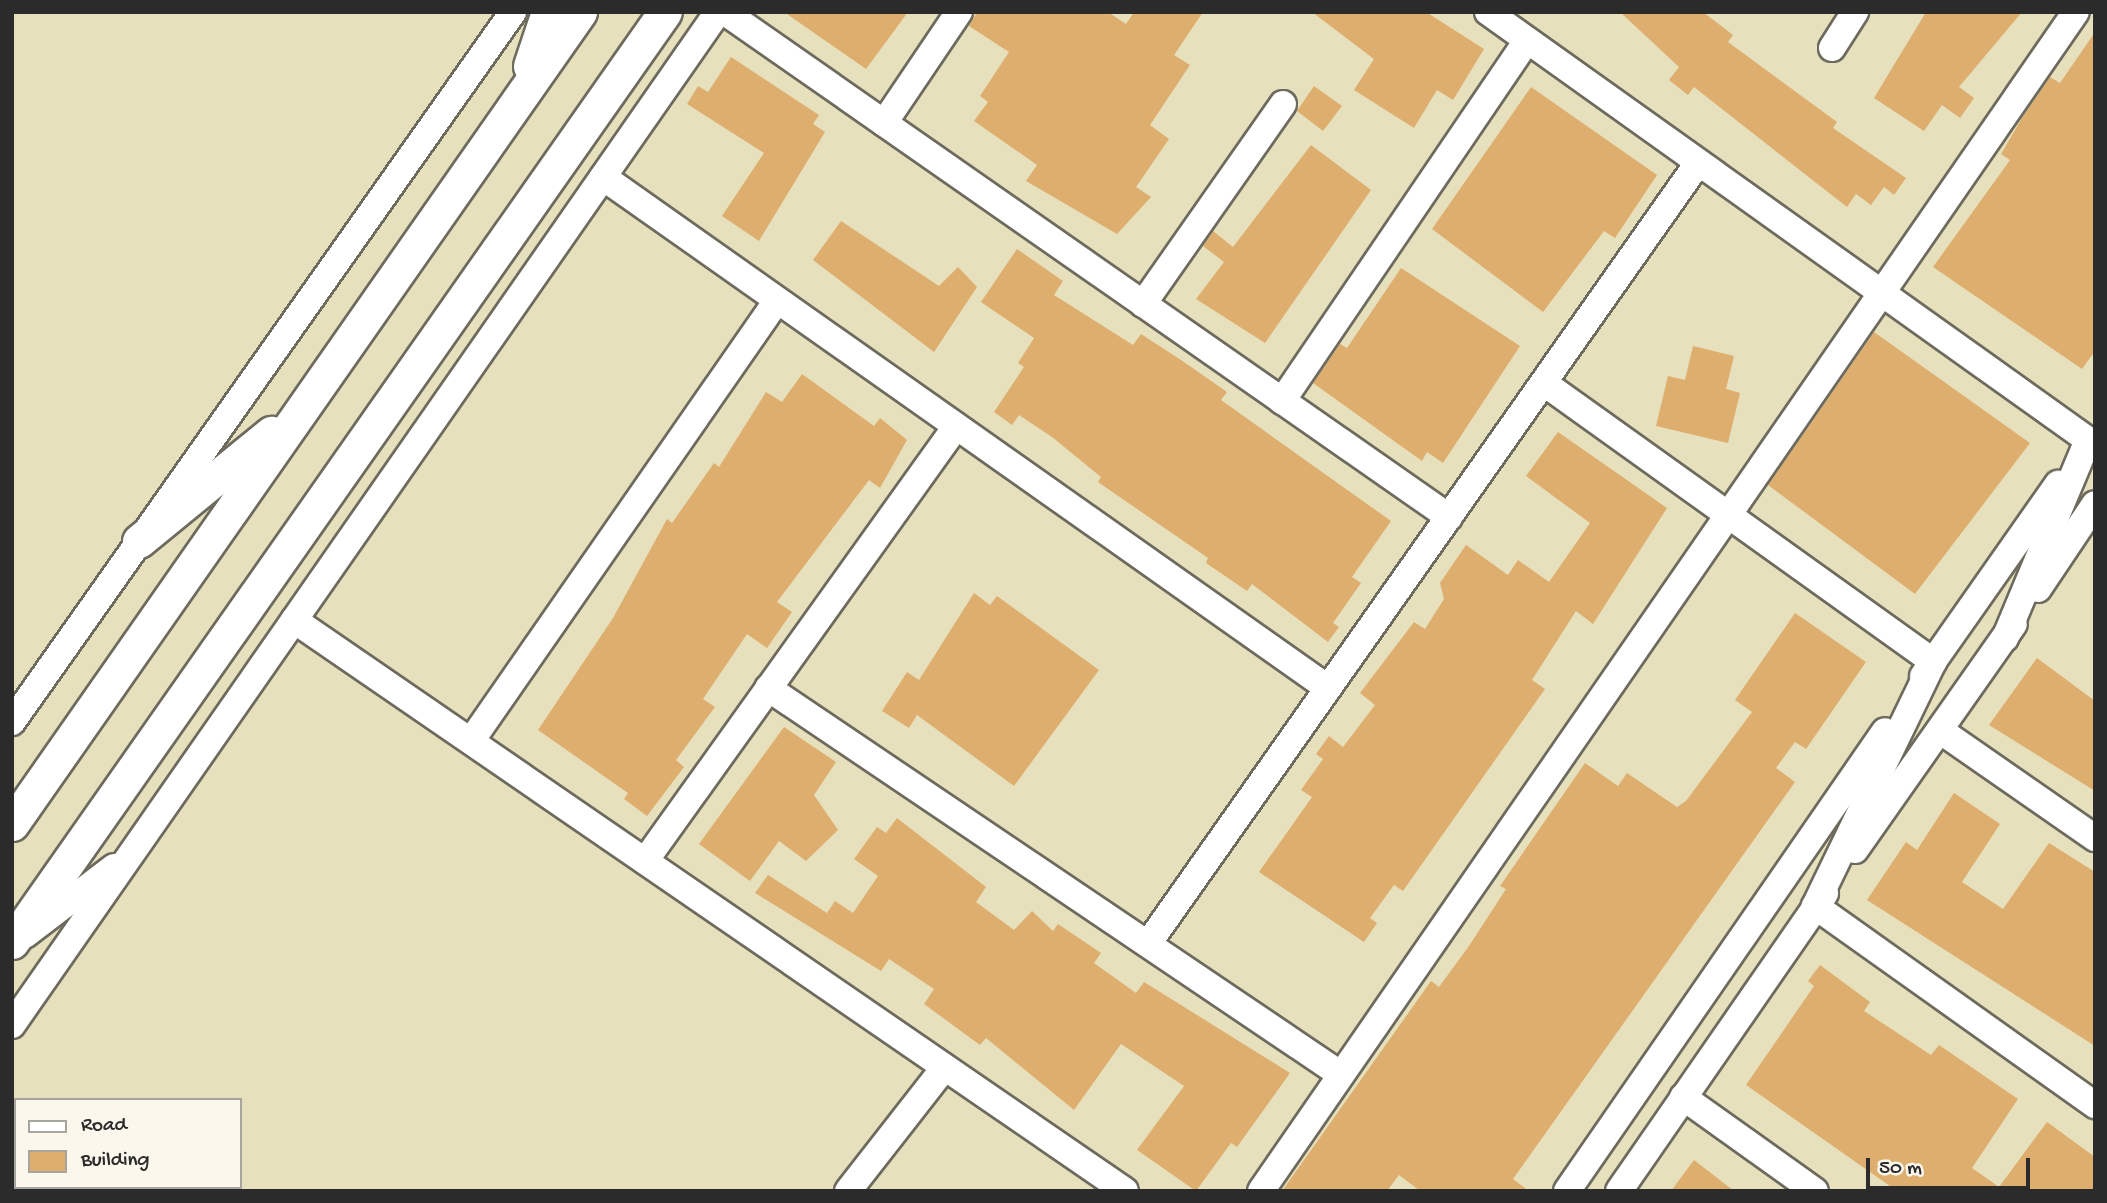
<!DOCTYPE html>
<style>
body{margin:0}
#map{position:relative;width:2107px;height:1203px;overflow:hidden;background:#e7e0bc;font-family:"Gochi Hand",sans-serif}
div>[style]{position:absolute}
.building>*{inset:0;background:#deae6e}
.roads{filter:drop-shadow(2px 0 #6d6a5e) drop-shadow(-2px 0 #6d6a5e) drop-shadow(0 2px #6d6a5e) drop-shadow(0 -2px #6d6a5e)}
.minor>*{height:26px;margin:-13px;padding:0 13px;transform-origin:13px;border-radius:13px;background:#fff}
.major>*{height:33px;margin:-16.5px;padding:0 16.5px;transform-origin:16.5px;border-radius:16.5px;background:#fff}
span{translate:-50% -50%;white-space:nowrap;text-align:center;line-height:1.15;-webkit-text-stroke:6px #fbf7ec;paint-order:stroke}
.frame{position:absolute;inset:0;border:14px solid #2b2b2b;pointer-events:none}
.legend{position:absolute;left:14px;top:1098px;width:228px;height:91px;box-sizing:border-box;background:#fbf7ec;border:2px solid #a8a59f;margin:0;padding:9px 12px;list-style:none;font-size:21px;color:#2b2b2b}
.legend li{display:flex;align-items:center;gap:14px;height:35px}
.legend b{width:35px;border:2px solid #a8a59f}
.scale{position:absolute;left:1866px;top:1158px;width:164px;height:32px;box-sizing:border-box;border:4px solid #2b2b2b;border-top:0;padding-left:9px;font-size:21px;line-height:24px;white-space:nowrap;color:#2b2b2b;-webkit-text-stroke:5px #fbf7ec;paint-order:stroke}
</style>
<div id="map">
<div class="building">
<i style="clip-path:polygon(784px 12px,908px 12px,866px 69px)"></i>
<i style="clip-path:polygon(977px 12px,1108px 12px,1126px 24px,1134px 12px,1203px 12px,1174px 55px,1190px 65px,1150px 125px,1169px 139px,1136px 187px,1151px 197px,1117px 234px,1026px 181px,1037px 165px,974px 121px,988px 102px,980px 96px,1009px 52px,969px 26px)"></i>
<i style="clip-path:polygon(1312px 12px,1426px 12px,1484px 49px,1453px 100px,1437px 90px,1414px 128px,1354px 90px,1374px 59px)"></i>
<i style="clip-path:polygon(1620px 12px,1703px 12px,1733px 35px,1728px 42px,1837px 122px,1833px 128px,1906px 178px,1894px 195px,1884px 187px,1871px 205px,1856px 194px,1847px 207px,1694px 87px,1688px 95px,1669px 80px,1679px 67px)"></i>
<i style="clip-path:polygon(1926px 12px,2022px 12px,1959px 87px,1974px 98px,1960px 118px,1942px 105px,1924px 131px,1874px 98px)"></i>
<i style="clip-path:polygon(2095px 32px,2095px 351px,2082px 369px,1933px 267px,2010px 160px,2001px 154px,2022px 118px,2050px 77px,2060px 83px)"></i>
<i style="clip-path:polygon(731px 57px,819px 115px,813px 124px,825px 132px,759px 241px,722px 216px,764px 153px,687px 104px,698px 86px,708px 92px)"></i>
<i style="clip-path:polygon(1314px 86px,1342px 106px,1323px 131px,1297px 111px)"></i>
<i style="clip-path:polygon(1531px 87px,1657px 175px,1615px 238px,1604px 231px,1543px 312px,1432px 229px)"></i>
<i style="clip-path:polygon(1311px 145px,1371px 190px,1265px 343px,1196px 299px,1224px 262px,1203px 246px,1213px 231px,1233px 247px)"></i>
<i style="clip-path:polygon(841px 221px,939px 286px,958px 267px,977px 287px,934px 352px,813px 260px)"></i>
<i style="clip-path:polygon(1017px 249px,1063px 281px,1054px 295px,1133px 345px,1141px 334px,1184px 362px,1227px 392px,1221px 400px,1391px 521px,1352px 577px,1361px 583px,1333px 623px,1339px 627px,1328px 642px,1252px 584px,1247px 591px,1206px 563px,1208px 558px,1098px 482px,1101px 477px,1052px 437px,1019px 415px,1012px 425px,994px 412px,1024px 367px,1018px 363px,1034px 338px,981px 302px)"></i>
<i style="clip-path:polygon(1401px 268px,1520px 346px,1443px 463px,1427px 452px,1422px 461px,1313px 383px,1340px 344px,1347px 348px)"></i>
<i style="clip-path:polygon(1874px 332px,2030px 443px,1915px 594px,1768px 485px)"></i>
<i style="clip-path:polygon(1693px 346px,1734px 356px,1726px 389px,1740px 393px,1728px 443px,1656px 426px,1668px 376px,1685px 380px)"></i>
<i style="clip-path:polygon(802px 374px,874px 426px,880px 418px,907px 440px,880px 488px,869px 480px,777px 602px,792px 612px,767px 648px,747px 634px,703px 699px,715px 707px,676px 760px,684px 767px,647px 816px,624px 799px,628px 793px,538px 730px,613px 618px,667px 519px,672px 523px,714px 463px,719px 467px,766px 392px,782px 402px)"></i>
<i style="clip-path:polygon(1558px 432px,1667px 508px,1593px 624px,1576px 611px,1532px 680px,1545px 689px,1403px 891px,1394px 885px,1370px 918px,1377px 923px,1364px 942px,1259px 872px,1312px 797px,1301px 790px,1323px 759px,1316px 754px,1329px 736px,1343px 747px,1375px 705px,1360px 693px,1414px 622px,1425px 629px,1444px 599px,1440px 583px,1466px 545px,1508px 575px,1518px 560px,1549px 582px,1590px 523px,1526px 476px)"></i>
<i style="clip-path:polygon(974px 593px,990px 605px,997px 596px,1099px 670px,1014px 786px,917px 715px,909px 728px,882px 711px,907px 672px,919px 680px)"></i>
<i style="clip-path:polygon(1795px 613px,1866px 662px,1806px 749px,1795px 742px,1776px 768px,1795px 782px,1513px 1179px,1529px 1191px,1420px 1191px,1399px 1175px,1387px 1191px,1282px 1191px,1431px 981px,1439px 987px,1469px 946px,1506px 889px,1500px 886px,1585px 763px,1618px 786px,1627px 773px,1677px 807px,1686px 801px,1752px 712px,1735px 700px)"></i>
<i style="clip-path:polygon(2037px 658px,2095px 701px,2095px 791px,1989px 725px)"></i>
<i style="clip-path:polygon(784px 727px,836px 762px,814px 795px,838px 830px,806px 861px,779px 841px,750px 881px,699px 844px)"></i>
<i style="clip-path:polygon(1954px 793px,2000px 824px,1962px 882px,2003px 909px,2049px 843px,2095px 872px,2095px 1046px,1867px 900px,1906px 842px,1917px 850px)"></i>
<i style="clip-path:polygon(897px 818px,986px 887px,976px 902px,1014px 930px,1032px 911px,1053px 931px,1058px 924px,1101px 953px,1094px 963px,1136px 993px,1144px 982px,1290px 1073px,1237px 1147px,1231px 1143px,1196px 1191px,1137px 1150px,1184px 1086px,1121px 1044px,1074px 1110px,986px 1038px,980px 1045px,924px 1004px,934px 989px,889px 959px,881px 971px,755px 893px,768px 875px,827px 913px,835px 901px,853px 913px,878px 876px,854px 859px,877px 827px,886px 833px)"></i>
<i style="clip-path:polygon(1820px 965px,1870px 1002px,1864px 1011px,1931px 1055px,1939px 1045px,2018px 1099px,1972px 1168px,1999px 1187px,2047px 1122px,2095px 1157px,2095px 1191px,1897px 1191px,1746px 1085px,1814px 986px,1808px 981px)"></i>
<i style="clip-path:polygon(1694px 1160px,1734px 1191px,1671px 1191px)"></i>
</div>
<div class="roads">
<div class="minor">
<i style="left:725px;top:12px;width:883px;rotate:34.9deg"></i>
<i style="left:1488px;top:12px;width:737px;rotate:35.5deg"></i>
<i style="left:2088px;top:440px;width:215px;rotate:112.7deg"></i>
<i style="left:1832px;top:48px;width:43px;rotate:-57.4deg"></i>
<i style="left:884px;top:123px;width:134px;rotate:-56deg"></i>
<i style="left:603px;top:177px;width:887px;rotate:35.18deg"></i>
<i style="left:1143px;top:304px;width:244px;rotate:-55deg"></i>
<i style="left:1544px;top:383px;width:479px;rotate:35.6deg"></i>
<i style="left:1933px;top:662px;width:271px;rotate:115.8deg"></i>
<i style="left:1815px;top:906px;width:344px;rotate:35.4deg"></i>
<i style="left:1282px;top:401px;width:435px;rotate:-55.8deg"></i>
<i style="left:2038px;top:589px;width:102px;rotate:-56.2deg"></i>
<i style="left:294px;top:620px;width:1008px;rotate:34.49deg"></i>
<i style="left:1923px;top:676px;width:235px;rotate:-54.9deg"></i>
<i style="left:768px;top:688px;width:690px;rotate:34.01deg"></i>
<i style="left:12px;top:722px;width:869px;rotate:-54.79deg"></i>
<i style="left:1941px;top:731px;width:188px;rotate:34.8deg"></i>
<i style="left:471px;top:741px;width:535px;rotate:-55.21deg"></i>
<i style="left:1855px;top:850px;width:276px;rotate:-54.9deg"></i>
<i style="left:645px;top:861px;width:533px;rotate:-54.4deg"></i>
<i style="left:25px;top:935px;width:112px;rotate:-37.4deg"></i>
<i style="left:1150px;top:941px;width:952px;rotate:-54.84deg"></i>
<i style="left:12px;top:1025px;width:1235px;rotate:-55.13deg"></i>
<i style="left:1683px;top:1097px;width:162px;rotate:35.5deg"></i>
<i style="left:848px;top:1191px;width:157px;rotate:-52deg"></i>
<i style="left:1261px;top:1191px;width:1433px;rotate:-55.35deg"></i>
<i style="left:1567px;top:1191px;width:559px;rotate:-55.34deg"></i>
<i style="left:1619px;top:1191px;width:362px;rotate:-55.3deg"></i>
</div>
<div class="major">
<i style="left:530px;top:66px;width:57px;rotate:-71.6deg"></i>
<i style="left:139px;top:541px;width:171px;rotate:-39.3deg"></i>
<i style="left:12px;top:824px;width:991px;rotate:-55.03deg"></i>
<i style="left:12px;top:942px;width:1136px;rotate:-54.93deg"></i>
</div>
</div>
<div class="frame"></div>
<ul class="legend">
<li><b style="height:9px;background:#fff"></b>Road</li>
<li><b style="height:19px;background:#deae6e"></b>Building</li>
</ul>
<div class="scale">50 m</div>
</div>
